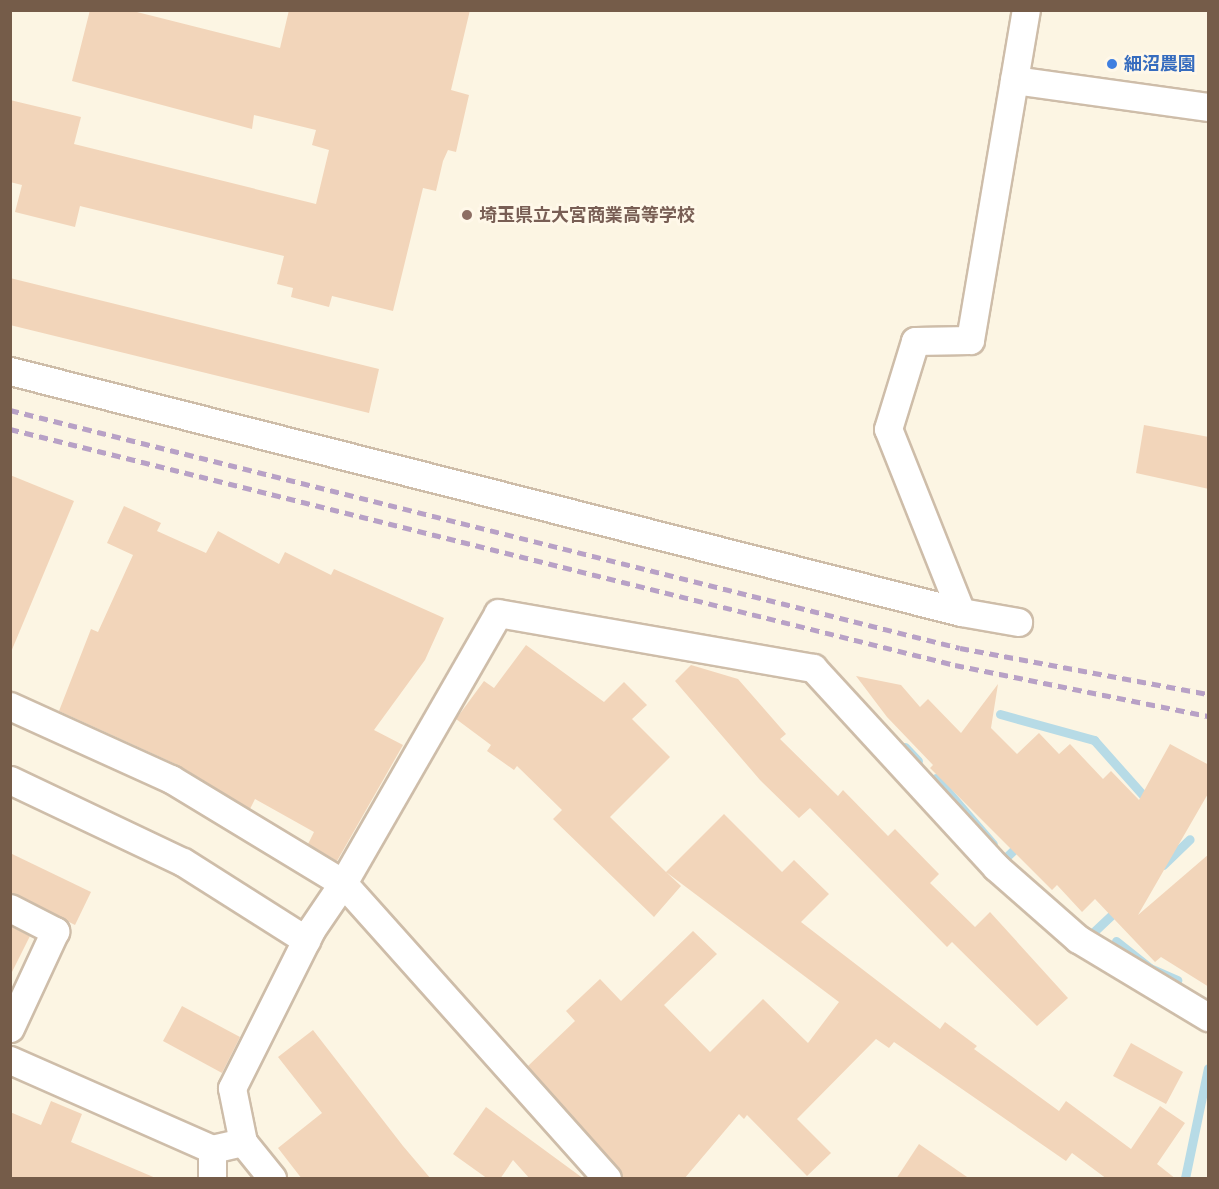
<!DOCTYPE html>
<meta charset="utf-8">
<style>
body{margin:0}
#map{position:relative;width:1219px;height:1189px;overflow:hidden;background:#fcf5e3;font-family:Signika,"Noto Sans JP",sans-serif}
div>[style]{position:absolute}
.stream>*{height:9px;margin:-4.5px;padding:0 4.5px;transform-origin:4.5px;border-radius:4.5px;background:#b7dbe6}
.building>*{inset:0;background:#f2d5ba}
.roads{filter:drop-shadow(2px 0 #cebda9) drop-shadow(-2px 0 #cebda9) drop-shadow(0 2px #cebda9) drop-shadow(0 -2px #cebda9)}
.street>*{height:27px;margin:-13.5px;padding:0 13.5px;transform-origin:13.5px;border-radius:13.5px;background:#fff}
.rail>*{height:4.5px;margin-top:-2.25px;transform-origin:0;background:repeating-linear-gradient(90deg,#b8a1c6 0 9px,transparent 0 15px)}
.dots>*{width:16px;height:16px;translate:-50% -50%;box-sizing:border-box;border:3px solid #fff8e9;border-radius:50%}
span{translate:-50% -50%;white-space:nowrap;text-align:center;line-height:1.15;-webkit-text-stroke:5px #fff8e9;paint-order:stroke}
.shop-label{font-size:18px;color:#366cbe;font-weight:700}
.left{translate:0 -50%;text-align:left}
.education-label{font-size:18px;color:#785e54;font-weight:700}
.frame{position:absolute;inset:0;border:12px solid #755c49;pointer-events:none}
</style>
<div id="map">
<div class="stream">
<i style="left:1000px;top:714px;width:98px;rotate:15.5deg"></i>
<i style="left:1094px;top:740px;width:83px;rotate:48.4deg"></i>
<i style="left:905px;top:747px;width:19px;rotate:47deg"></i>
<i style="left:936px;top:778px;width:87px;rotate:49.2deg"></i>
<i style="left:998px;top:865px;width:30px;rotate:-44deg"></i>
<i style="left:1163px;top:865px;width:37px;rotate:-44deg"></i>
<i style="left:1085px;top:940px;width:47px;rotate:-43.3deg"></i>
<i style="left:1116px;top:941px;width:43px;rotate:38.5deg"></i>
<i style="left:1150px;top:968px;width:30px;rotate:24deg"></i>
<i style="left:1185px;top:1178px;width:112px;rotate:-78.2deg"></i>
</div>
<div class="building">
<i style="clip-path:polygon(90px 10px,129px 10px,280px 48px,289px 10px,470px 10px,451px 90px,469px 95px,456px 152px,448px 150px,443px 161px,436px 191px,423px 188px,393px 311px,332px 296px,329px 307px,291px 297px,293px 288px,277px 284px,284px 256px,80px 206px,75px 227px,15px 212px,22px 185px,10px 182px,10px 100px,81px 117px,74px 144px,316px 204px,329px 150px,312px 145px,316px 130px,254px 115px,252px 129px,72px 81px)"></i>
<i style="clip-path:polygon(10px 278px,379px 369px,369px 413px,10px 325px)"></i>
<i style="clip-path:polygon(1144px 425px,1209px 437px,1209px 489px,1136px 473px)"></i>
<i style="clip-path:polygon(10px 475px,74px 501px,11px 652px,10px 652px)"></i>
<i style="clip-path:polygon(124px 506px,161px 523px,157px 531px,206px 553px,218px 531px,279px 564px,285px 552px,331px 575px,334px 569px,444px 618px,425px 660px,374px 730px,403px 745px,337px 861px,308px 844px,314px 832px,255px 799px,250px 809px,178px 765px,59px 711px,91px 629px,98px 632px,133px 555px,107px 543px)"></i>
<i style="clip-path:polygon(526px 645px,604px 702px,624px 682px,647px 705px,632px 719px,670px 757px,610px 817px,666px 872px,724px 814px,782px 872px,794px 860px,829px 894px,801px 922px,940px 1029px,945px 1022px,977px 1046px,974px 1049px,1059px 1111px,1066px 1101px,1131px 1149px,1160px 1106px,1185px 1123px,1157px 1164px,1176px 1179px,1107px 1179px,1072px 1153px,1066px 1161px,894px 1042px,889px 1048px,876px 1039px,797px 1119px,831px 1153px,807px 1176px,747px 1115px,744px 1119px,739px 1114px,684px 1179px,625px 1179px,528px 1066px,575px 1021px,566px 1011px,600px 979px,621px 1001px,693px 931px,717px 954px,664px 1005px,710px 1052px,763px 999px,808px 1043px,839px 1002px,666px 872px,681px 886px,654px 917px,553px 819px,562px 810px,517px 766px,514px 770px,487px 751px,491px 745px,456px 719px,484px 681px,494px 688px)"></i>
<i style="clip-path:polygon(691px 665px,738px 679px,786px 734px,780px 739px,838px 796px,843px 790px,888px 836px,895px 829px,939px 874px,930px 883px,975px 927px,990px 912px,1068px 998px,1037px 1026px,952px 942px,947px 947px,810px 808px,799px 818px,760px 780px,675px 681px)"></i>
<i style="clip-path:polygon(856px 676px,901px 685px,920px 707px,928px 699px,961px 733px,998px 684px,991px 728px,1017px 754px,1039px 733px,1059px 754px,1070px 744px,1103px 779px,1111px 771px,1139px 800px,1170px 744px,1209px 765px,1209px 792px,1138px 915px,1209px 854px,1209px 987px,1161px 957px,1155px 962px,1095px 899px,1082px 912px,1057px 885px,1052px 890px,930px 768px,933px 765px,887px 717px)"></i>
<i style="clip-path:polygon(10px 853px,91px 892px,75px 925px,10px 892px)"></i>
<i style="clip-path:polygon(10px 926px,30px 936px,10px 976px)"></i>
<i style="clip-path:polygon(182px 1006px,240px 1037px,222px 1073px,163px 1041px)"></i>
<i style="clip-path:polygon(313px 1030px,403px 1146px,431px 1179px,302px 1179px,278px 1148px,322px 1113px,278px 1057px)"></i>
<i style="clip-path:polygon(1131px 1043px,1183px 1072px,1166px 1104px,1113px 1076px)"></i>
<i style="clip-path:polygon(51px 1101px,82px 1114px,71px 1142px,158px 1179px,10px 1179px,10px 1112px,41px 1125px)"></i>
<i style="clip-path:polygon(486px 1107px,584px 1179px,530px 1179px,513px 1160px,500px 1179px,488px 1179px,453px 1154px)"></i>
<i style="clip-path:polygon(919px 1144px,970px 1179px,896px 1179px)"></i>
</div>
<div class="roads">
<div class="street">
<i style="left:1014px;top:80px;width:196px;rotate:7.9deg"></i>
<i style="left:10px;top:371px;width:981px;rotate:14.22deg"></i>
<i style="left:961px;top:612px;width:58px;rotate:10deg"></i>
<i style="left:961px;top:612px;width:197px;rotate:-111.7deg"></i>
<i style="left:888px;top:429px;width:92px;rotate:-72.9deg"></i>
<i style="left:915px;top:341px;width:55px;rotate:-1deg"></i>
<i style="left:970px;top:340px;width:335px;rotate:-80.4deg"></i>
<i style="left:10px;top:706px;width:177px;rotate:24.4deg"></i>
<i style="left:171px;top:779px;width:201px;rotate:31.2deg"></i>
<i style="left:343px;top:883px;width:311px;rotate:-60.1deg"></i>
<i style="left:498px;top:613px;width:320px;rotate:9.9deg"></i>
<i style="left:813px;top:668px;width:270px;rotate:47.4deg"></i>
<i style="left:996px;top:867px;width:109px;rotate:41.3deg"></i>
<i style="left:1078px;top:939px;width:152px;rotate:31deg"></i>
<i style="left:10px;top:780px;width:191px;rotate:25.4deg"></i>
<i style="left:183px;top:862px;width:146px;rotate:32.4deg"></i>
<i style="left:10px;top:908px;width:51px;rotate:27.1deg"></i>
<i style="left:55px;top:931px;width:107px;rotate:114.9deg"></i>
<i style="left:10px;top:1060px;width:221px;rotate:23.8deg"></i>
<i style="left:212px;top:1149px;width:32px;rotate:-13deg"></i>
<i style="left:212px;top:1149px;width:29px;rotate:90deg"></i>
<i style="left:272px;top:1178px;width:46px;rotate:-128.9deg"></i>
<i style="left:243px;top:1142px;width:55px;rotate:-101.5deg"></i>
<i style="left:232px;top:1088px;width:177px;rotate:-63.4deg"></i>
<i style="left:311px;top:930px;width:57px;rotate:-55.8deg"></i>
<i style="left:343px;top:883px;width:396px;rotate:48.2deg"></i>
</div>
</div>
<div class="rail">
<i style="left:10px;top:410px;width:979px;rotate:14.06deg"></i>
<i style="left:960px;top:648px;width:252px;rotate:10.5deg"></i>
<i style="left:10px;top:429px;width:974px;rotate:14.02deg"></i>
<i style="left:955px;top:665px;width:258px;rotate:11.4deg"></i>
</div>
<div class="dots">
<i style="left:1112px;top:64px;background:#3f7fe0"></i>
<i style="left:467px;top:215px;background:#8d6e63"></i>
</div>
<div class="shop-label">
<span class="left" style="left:1124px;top:64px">細沼農園</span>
</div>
<div class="education-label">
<span class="left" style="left:479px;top:215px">埼玉県立大宮商業高等学校</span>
</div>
<div class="frame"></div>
</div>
